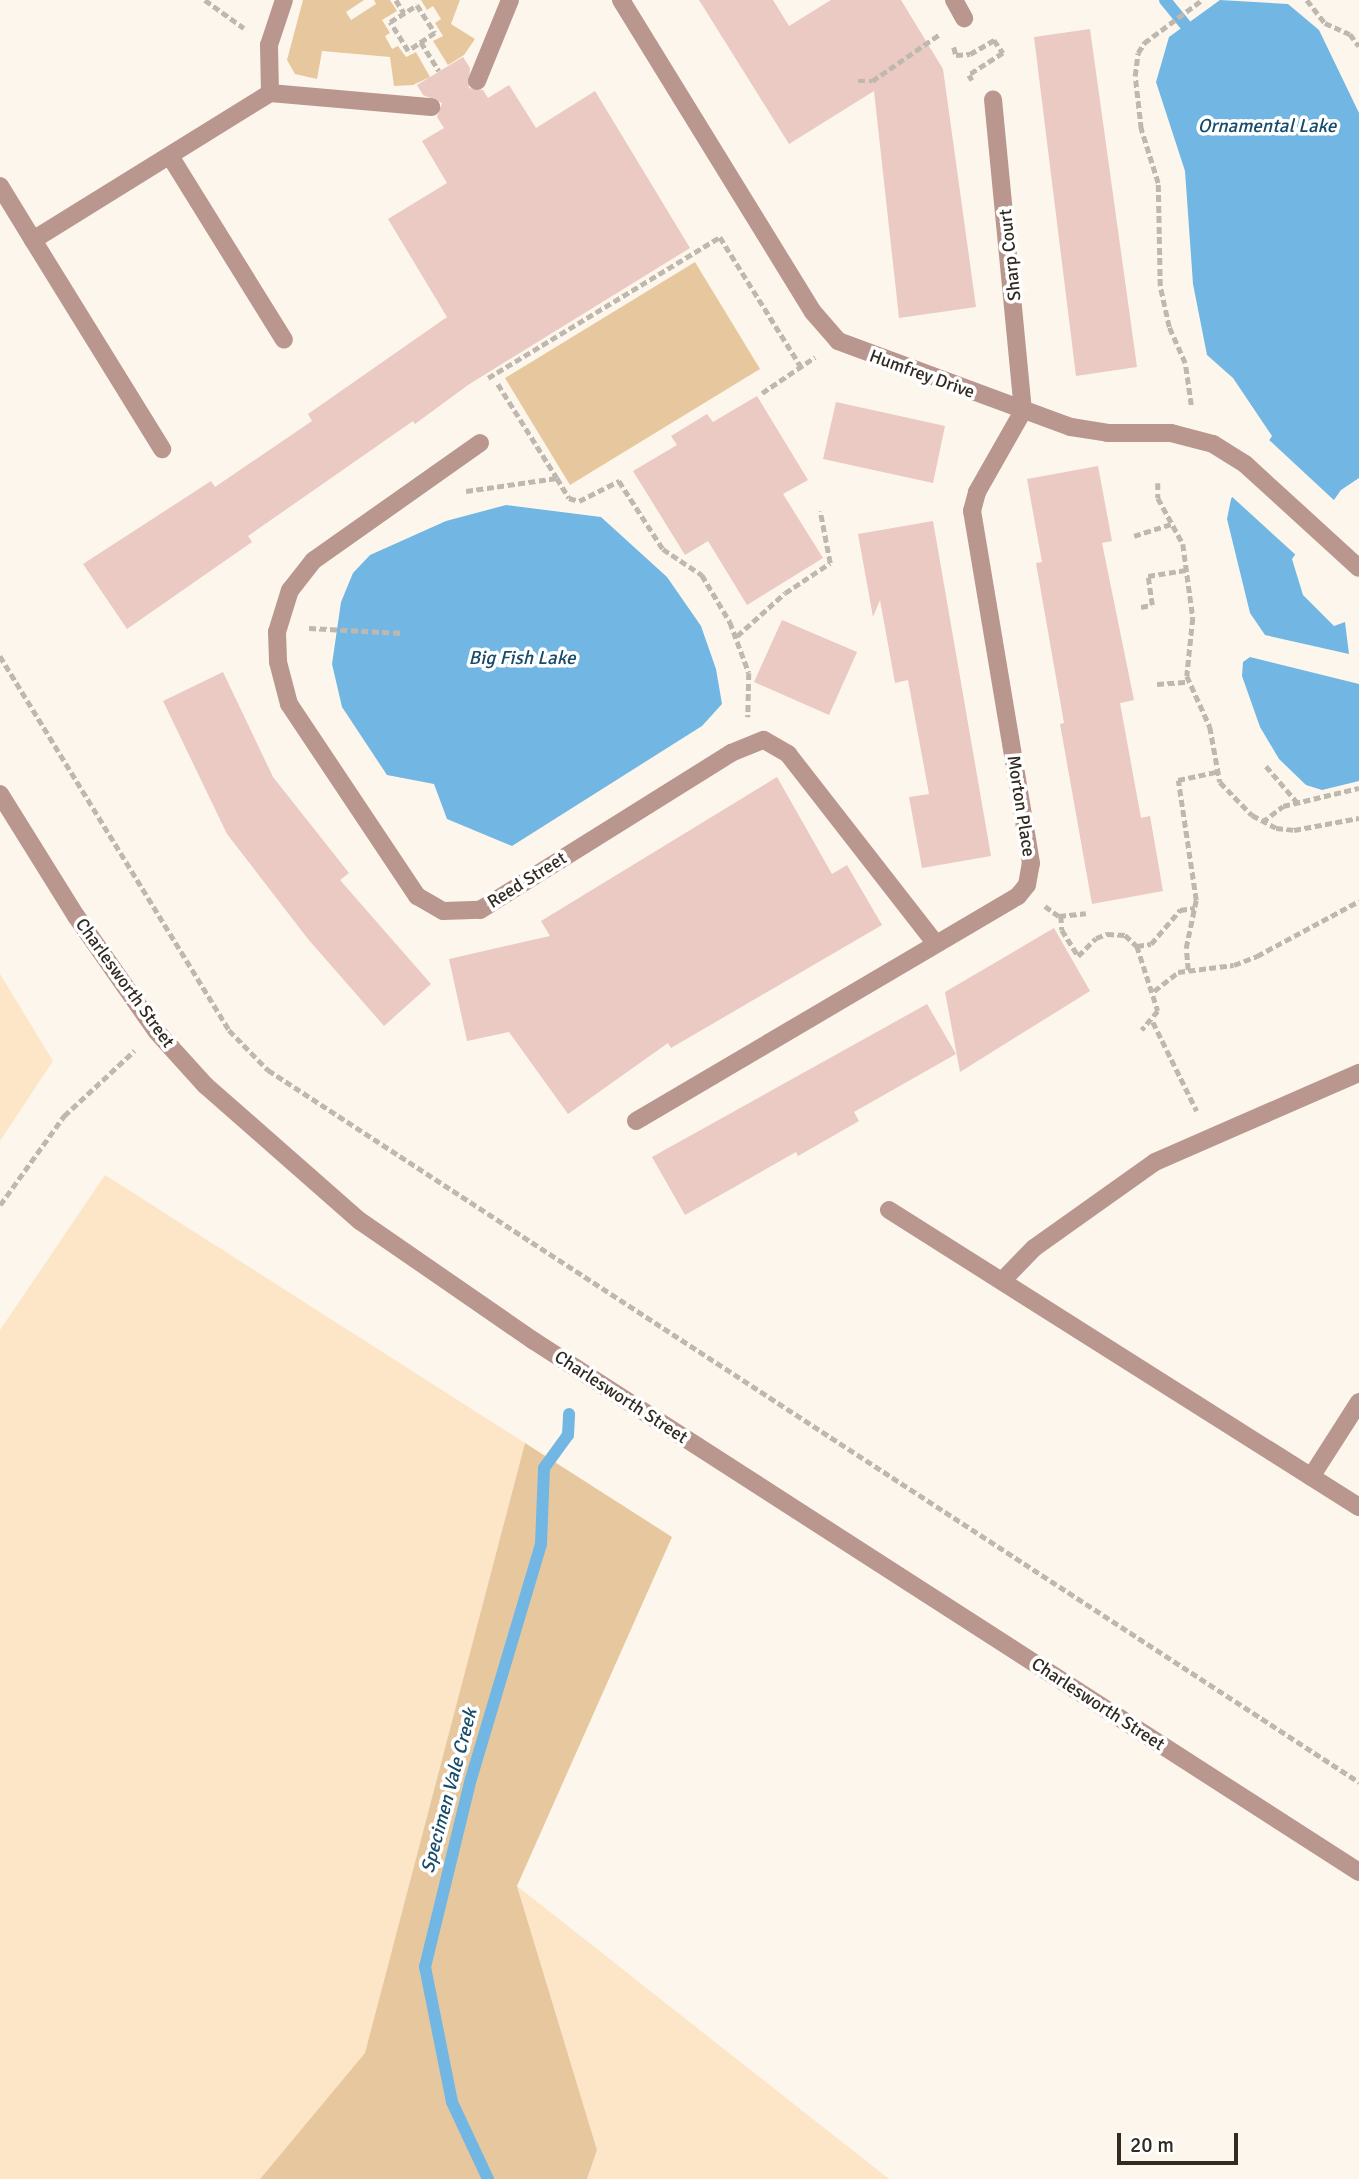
<!DOCTYPE html>
<style>
body{margin:0}
#map{position:relative;width:1359px;height:2179px;overflow:hidden;background:#fdf6ec;font-family:Signika,sans-serif}
div>[style]{position:absolute}
.built>*{inset:0;background:#fde6c7}
.green>*{inset:0;background:#e7c89e}
.water>*{inset:0;background:#72b7e4}
.pier>*{inset:0;background:#fdf6ec}
.stream>*{height:12px;margin:-6px;padding:0 6px;transform-origin:6px;border-radius:6px;background:#72b7e4}
.building>*{inset:0;background:#eacac2}
.path>*{height:4.5px;margin-top:-2.25px;transform-origin:0;background:repeating-linear-gradient(90deg,#bfb8af 0 7px,transparent 0 10.5px)}
.lane>*{height:18px;margin:-9px;padding:0 9px;transform-origin:9px;border-radius:9px;background:#b9978f}
.street>*{height:18px;margin:-9px;padding:0 9px;transform-origin:9px;border-radius:9px;background:#b9978f}
span{translate:-50% -50%;white-space:nowrap;text-align:center;line-height:1.15;-webkit-text-stroke:7px #fff;paint-order:stroke}
.street-label{font-size:18px;color:#322b22}
.water-label{font-size:19px;color:#164b6a;font-style:italic}
.scale{position:absolute;left:1117px;top:2133px;width:121px;height:32px;box-sizing:border-box;border:4px solid #322b22;border-top:0;padding-left:9px;font-size:21px;line-height:24px;white-space:nowrap;color:#322b22;-webkit-text-stroke:5px #fff;paint-order:stroke}
</style>
<div id="map">
<div class="built">
<i style="clip-path:polygon(0 974px,53px 1061px,0 1141px)"></i>
<i style="clip-path:polygon(105px 1175px,525px 1443px,365px 2054px,260px 2179px,0 2179px,0 1330px)"></i>
<i style="clip-path:polygon(517px 1886px,889px 2179px,587px 2179px,597px 2150px)"></i>
</div>
<div class="green">
<i style="clip-path:polygon(303px 0,364px 0,346px 12px,351px 20px,376px 4px,374px 0,390px 0,397px 11px,382px 20px,390px 33px,385px 36px,392px 49px,398px 46px,406px 57px,416px 52px,430px 77px,413px 85px,394px 86px,390px 57px,322px 51px,317px 79px,295px 74px,287px 60px)"></i>
<i style="clip-path:polygon(421px 0,460px 0,451px 24px,475px 39px,464px 55px,448px 65px,433px 41px,443px 36px,435px 23px,441px 19px,433px 6px,427px 10px)"></i>
<i style="clip-path:polygon(695px 262px,760px 369px,570px 485px,505px 378px)"></i>
<i style="clip-path:polygon(525px 1443px,672px 1537px,517px 1886px,597px 2150px,587px 2179px,260px 2179px,365px 2053px)"></i>
</div>
<div class="water">
<i style="clip-path:polygon(1220px 0,1288px 4px,1319px 30px,1359px 113px,1359px 478px,1341px 490px,1292px 559px,1303px 595px,1334px 626px,1345px 622px,1349px 654px,1265px 635px,1250px 613px,1227px 519px,1231px 499px,1272px 436px,1233px 378px,1207px 355px,1193px 284px,1185px 171px,1156px 82px,1169px 37px)"></i>
<i style="clip-path:polygon(506px 505px,601px 517px,667px 577px,701px 626px,716px 669px,722px 704px,702px 726px,512px 846px,447px 819px,434px 784px,387px 775px,342px 707px,332px 664px,341px 602px,353px 573px,370px 555px,446px 521px)"></i>
<i style="clip-path:polygon(1250px 657px,1359px 684px,1359px 781px,1322px 790px,1306px 785px,1279px 759px,1260px 727px,1242px 676px,1243px 662px)"></i>
</div>
<div class="pier">
<i style="clip-path:polygon(1267px 438px,1337px 503px,1298px 557px,1229px 494px)"></i>
</div>
<div class="stream">
<i style="left:1165px;top:0;width:49px;rotate:50.8deg"></i>
<i style="left:488px;top:2179px;width:85px;rotate:-115.1deg"></i>
<i style="left:452px;top:2102px;width:138px;rotate:-101.3deg"></i>
<i style="left:425px;top:1967px;width:194px;rotate:-76.3deg"></i>
<i style="left:471px;top:1779px;width:245px;rotate:-73.4deg"></i>
<i style="left:541px;top:1544px;width:76px;rotate:-87.7deg"></i>
<i style="left:544px;top:1468px;width:41px;rotate:-54deg"></i>
<i style="left:568px;top:1435px;width:21px;rotate:-87deg"></i>
</div>
<div class="building">
<i style="clip-path:polygon(699px 0,773px 0,789px 26px,831px 0,901px 0,943px 69px,976px 307px,899px 318px,874px 91px,789px 144px)"></i>
<i style="clip-path:polygon(1090px 29px,1137px 367px,1076px 376px,1034px 37px)"></i>
<i style="clip-path:polygon(463px 57px,470px 68px,469px 88px,483px 90px,488px 98px,509px 85px,536px 128px,595px 91px,690px 248px,468px 385px,415px 424px,413px 421px,248px 536px,252px 542px,127px 629px,83px 564px,211px 481px,215px 487px,312px 421px,308px 414px,447px 317px,388px 219px,447px 183px,422px 141px,444px 128px,437px 117px,442px 103px,423px 95px,417px 85px)"></i>
<i style="clip-path:polygon(757px 396px,808px 480px,783px 494px,823px 558px,747px 605px,708px 541px,685px 555px,633px 471px,677px 445px,671px 436px,707px 414px,713px 422px)"></i>
<i style="clip-path:polygon(836px 402px,945px 426px,933px 483px,823px 459px)"></i>
<i style="clip-path:polygon(1098px 466px,1112px 541px,1102px 543px,1134px 700px,1120px 703px,1141px 818px,1150px 816px,1163px 891px,1092px 904px,1060px 724px,1064px 723px,1036px 563px,1042px 562px,1027px 479px)"></i>
<i style="clip-path:polygon(933px 521px,991px 856px,922px 868px,909px 797px,929px 794px,908px 680px,895px 683px,880px 600px,873px 617px,858px 534px)"></i>
<i style="clip-path:polygon(782px 620px,857px 652px,829px 715px,754px 682px)"></i>
<i style="clip-path:polygon(223px 672px,273px 777px,349px 873px,340px 880px,431px 984px,384px 1026px,308px 939px,227px 834px,163px 701px)"></i>
<i style="clip-path:polygon(777px 777px,832px 874px,847px 865px,882px 925px,671px 1048px,668px 1043px,568px 1114px,509px 1032px,467px 1041px,449px 959px,550px 936px,541px 921px)"></i>
<i style="clip-path:polygon(1054px 928px,1090px 991px,960px 1072px,945px 992px)"></i>
<i style="clip-path:polygon(927px 1004px,956px 1054px,854px 1112px,859px 1121px,798px 1156px,796px 1152px,685px 1215px,652px 1157px)"></i>
</div>
<div class="path">
<i style="left:205px;top:0;width:48px;rotate:35.7deg"></i>
<i style="left:396px;top:0;width:15px;rotate:58deg"></i>
<i style="left:1307px;top:0;width:29px;rotate:52deg"></i>
<i style="left:1325px;top:23px;width:27px;rotate:24deg"></i>
<i style="left:1350px;top:34px;width:15px;rotate:53deg"></i>
<i style="left:417px;top:5px;width:33px;rotate:57deg"></i>
<i style="left:435px;top:33px;width:32px;rotate:146deg"></i>
<i style="left:408px;top:51px;width:34px;rotate:-122deg"></i>
<i style="left:390px;top:22px;width:32px;rotate:-32deg"></i>
<i style="left:421px;top:42px;width:34px;rotate:58deg"></i>
<i style="left:954px;top:47px;width:8px;rotate:76deg"></i>
<i style="left:956px;top:55px;width:14px;rotate:-4deg"></i>
<i style="left:970px;top:54px;width:28px;rotate:-30deg"></i>
<i style="left:994px;top:40px;width:16px;rotate:55deg"></i>
<i style="left:1003px;top:53px;width:40px;rotate:147.1deg"></i>
<i style="left:969px;top:75px;width:6px;rotate:59deg"></i>
<i style="left:858px;top:81px;width:14px"></i>
<i style="left:872px;top:81px;width:83px;rotate:-34.7deg"></i>
<i style="left:488px;top:378px;width:271px;rotate:-31.3deg"></i>
<i style="left:720px;top:237px;width:155px;rotate:58deg"></i>
<i style="left:498px;top:384px;width:111px;rotate:57.9deg"></i>
<i style="left:762px;top:393px;width:64px;rotate:-34.2deg"></i>
<i style="left:1191px;top:405px;width:42px;rotate:-98.1deg"></i>
<i style="left:1185px;top:363px;width:39px;rotate:-114deg"></i>
<i style="left:1169px;top:327px;width:42px;rotate:-102.4deg"></i>
<i style="left:1160px;top:286px;width:103px;rotate:-91.1deg"></i>
<i style="left:1158px;top:183px;width:57px;rotate:-107.5deg"></i>
<i style="left:1141px;top:129px;width:53px;rotate:-96.5deg"></i>
<i style="left:1135px;top:76px;width:23px;rotate:-83deg"></i>
<i style="left:1138px;top:53px;width:12px;rotate:-59deg"></i>
<i style="left:1144px;top:43px;width:72px;rotate:-36.6deg"></i>
<i style="left:1158px;top:483px;width:15px;rotate:90deg"></i>
<i style="left:1158px;top:498px;width:52px;rotate:61.5deg"></i>
<i style="left:1183px;top:544px;width:75px;rotate:82.3deg"></i>
<i style="left:1193px;top:618px;width:58px;rotate:95.9deg"></i>
<i style="left:1187px;top:676px;width:56px;rotate:65.7deg"></i>
<i style="left:1210px;top:727px;width:56px;rotate:79.7deg"></i>
<i style="left:1220px;top:782px;width:46px;rotate:45.9deg"></i>
<i style="left:1252px;top:815px;width:27px;rotate:28deg"></i>
<i style="left:1276px;top:828px;width:18px;rotate:6deg"></i>
<i style="left:1294px;top:830px;width:66px;rotate:-10.5deg"></i>
<i style="left:466px;top:491px;width:92px;rotate:-8.1deg"></i>
<i style="left:557px;top:478px;width:23px;rotate:59deg"></i>
<i style="left:569px;top:498px;width:10px;rotate:17deg"></i>
<i style="left:579px;top:501px;width:45px;rotate:-26.6deg"></i>
<i style="left:619px;top:481px;width:81px;rotate:57.1deg"></i>
<i style="left:663px;top:549px;width:47px;rotate:33.7deg"></i>
<i style="left:702px;top:575px;width:55px;rotate:59.2deg"></i>
<i style="left:730px;top:622px;width:54px;rotate:69.6deg"></i>
<i style="left:749px;top:673px;width:44px;rotate:91.3deg"></i>
<i style="left:1134px;top:536px;width:42px;rotate:-18deg"></i>
<i style="left:1141px;top:607px;width:11px;rotate:-10deg"></i>
<i style="left:1152px;top:605px;width:29px;rotate:-98deg"></i>
<i style="left:1148px;top:576px;width:39px;rotate:-9deg"></i>
<i style="left:309px;top:628px;width:93px;rotate:3.1deg"></i>
<i style="left:737px;top:636px;width:64px;rotate:-41.9deg"></i>
<i style="left:785px;top:593px;width:54px;rotate:-33.7deg"></i>
<i style="left:830px;top:563px;width:53px;rotate:-100.9deg"></i>
<i style="left:0;top:656px;width:439px;rotate:58.5deg"></i>
<i style="left:229px;top:1030px;width:56px;rotate:45.7deg"></i>
<i style="left:268px;top:1070px;width:1303px;rotate:33.13deg"></i>
<i style="left:1157px;top:684px;width:31px;rotate:-4deg"></i>
<i style="left:1266px;top:766px;width:48px;rotate:49.3deg"></i>
<i style="left:1262px;top:822px;width:26px;rotate:-37deg"></i>
<i style="left:1283px;top:806px;width:78px;rotate:-13.3deg"></i>
<i style="left:1045px;top:906px;width:17px;rotate:36deg"></i>
<i style="left:1059px;top:916px;width:27px;rotate:-6deg"></i>
<i style="left:1061px;top:916px;width:14px;rotate:86deg"></i>
<i style="left:1062px;top:930px;width:31px;rotate:58deg"></i>
<i style="left:1078px;top:956px;width:25px;rotate:-45deg"></i>
<i style="left:1096px;top:938px;width:12px;rotate:-20deg"></i>
<i style="left:1107px;top:934px;width:18px;rotate:3deg"></i>
<i style="left:1125px;top:935px;width:16px;rotate:43deg"></i>
<i style="left:1137px;top:946px;width:68px;rotate:72.1deg"></i>
<i style="left:1158px;top:1011px;width:25px;rotate:130deg"></i>
<i style="left:1137px;top:946px;width:14px;rotate:-8deg"></i>
<i style="left:1151px;top:944px;width:45px;rotate:-49.5deg"></i>
<i style="left:1180px;top:910px;width:15px;rotate:-8deg"></i>
<i style="left:1188px;top:970px;width:22px;rotate:-95deg"></i>
<i style="left:1186px;top:948px;width:49px;rotate:-78.2deg"></i>
<i style="left:1196px;top:900px;width:121px;rotate:-98.5deg"></i>
<i style="left:1178px;top:780px;width:39px;rotate:-12deg"></i>
<i style="left:1154px;top:991px;width:31px;rotate:-38deg"></i>
<i style="left:1178px;top:972px;width:56px;rotate:-7.1deg"></i>
<i style="left:1234px;top:965px;width:25px;rotate:-21deg"></i>
<i style="left:1257px;top:956px;width:116px;rotate:-28.3deg"></i>
<i style="left:1153px;top:1022px;width:99px;rotate:63.7deg"></i>
<i style="left:0;top:1205px;width:110px;rotate:-54.3deg"></i>
<i style="left:64px;top:1116px;width:96px;rotate:-42.9deg"></i>
</div>
<div class="lane">
<i style="left:621px;top:0;width:366px;rotate:58.4deg"></i>
<i style="left:813px;top:312px;width:38px;rotate:49deg"></i>
<i style="left:838px;top:341px;width:248px;rotate:20.3deg"></i>
<i style="left:1071px;top:427px;width:36px;rotate:9deg"></i>
<i style="left:1107px;top:433px;width:64px"></i>
<i style="left:1171px;top:433px;width:43px;rotate:14.7deg"></i>
<i style="left:1213px;top:444px;width:38px;rotate:32deg"></i>
<i style="left:1245px;top:464px;width:154px;rotate:42.4deg"></i>
<i style="left:954px;top:0;width:21px;rotate:61deg"></i>
<i style="left:477px;top:81px;width:87px;rotate:-67.8deg"></i>
<i style="left:270px;top:93px;width:48px;rotate:-91.2deg"></i>
<i style="left:269px;top:45px;width:47px;rotate:-71.6deg"></i>
<i style="left:170px;top:156px;width:216px;rotate:58.2deg"></i>
<i style="left:0;top:186px;width:63px;rotate:58.6deg"></i>
<i style="left:33px;top:240px;width:279px;rotate:-31.8deg"></i>
<i style="left:270px;top:93px;width:162px;rotate:5deg"></i>
<i style="left:33px;top:240px;width:246px;rotate:58.3deg"></i>
<i style="left:480px;top:443px;width:204px;rotate:144.8deg"></i>
<i style="left:313px;top:561px;width:37px;rotate:128deg"></i>
<i style="left:290px;top:590px;width:44px;rotate:107.2deg"></i>
<i style="left:277px;top:632px;width:30px;rotate:88deg"></i>
<i style="left:278px;top:662px;width:43px;rotate:75.3deg"></i>
<i style="left:289px;top:704px;width:231px;rotate:56.3deg"></i>
<i style="left:417px;top:896px;width:30px;rotate:30deg"></i>
<i style="left:443px;top:911px;width:37px;rotate:-2deg"></i>
<i style="left:480px;top:910px;width:296px;rotate:-32deg"></i>
<i style="left:731px;top:753px;width:35px;rotate:-22deg"></i>
<i style="left:764px;top:740px;width:28px;rotate:30deg"></i>
<i style="left:788px;top:754px;width:239px;rotate:52.1deg"></i>
<i style="left:636px;top:1121px;width:443px;rotate:-30.5deg"></i>
<i style="left:1018px;top:896px;width:14px;rotate:-51deg"></i>
<i style="left:1027px;top:885px;width:22px;rotate:-80deg"></i>
<i style="left:1031px;top:863px;width:357px;rotate:-99.5deg"></i>
<i style="left:972px;top:511px;width:20px;rotate:-75deg"></i>
<i style="left:977px;top:492px;width:93px;rotate:-60.4deg"></i>
<i style="left:1023px;top:411px;width:313px;rotate:-95.5deg"></i>
<i style="left:889px;top:1210px;width:556px;rotate:32.29deg"></i>
<i style="left:1002px;top:1281px;width:46px;rotate:-45.9deg"></i>
<i style="left:1034px;top:1248px;width:148px;rotate:-35.4deg"></i>
<i style="left:1155px;top:1162px;width:223px;rotate:-23.6deg"></i>
<i style="left:1311px;top:1477px;width:89px;rotate:-57.4deg"></i>
</div>
<div class="street">
<i style="left:0;top:794px;width:144px;rotate:58.1deg"></i>
<i style="left:76px;top:916px;width:141px;rotate:55.1deg"></i>
<i style="left:157px;top:1032px;width:72px;rotate:47.8deg"></i>
<i style="left:205px;top:1085px;width:206px;rotate:41.3deg"></i>
<i style="left:360px;top:1221px;width:211px;rotate:34.6deg"></i>
<i style="left:534px;top:1341px;width:981px;rotate:32.77deg"></i>
</div>
<div class="street-label">
<span style="left:1010px;top:255px;rotate:-96deg">Sharp Court</span>
<span style="left:922px;top:374px;rotate:20deg">Humfrey Drive</span>
<span style="left:1021px;top:806px;rotate:81deg">Morton Place</span>
<span style="left:527px;top:880px;rotate:-32deg">Reed Street</span>
<span style="left:125px;top:983px;rotate:54deg">Charlesworth Street</span>
<span style="left:621px;top:1397px;rotate:33deg">Charlesworth Street</span>
<span style="left:1098px;top:1704px;rotate:33deg">Charlesworth Street</span>
</div>
<div class="water-label">
<span style="left:1267px;top:127px">Ornamental Lake</span>
<span style="left:522px;top:659px">Big Fish Lake</span>
<span style="left:450px;top:1791px;rotate:-75deg">Specimen Vale Creek</span>
</div>
<div class="scale">20 m</div>
</div>
